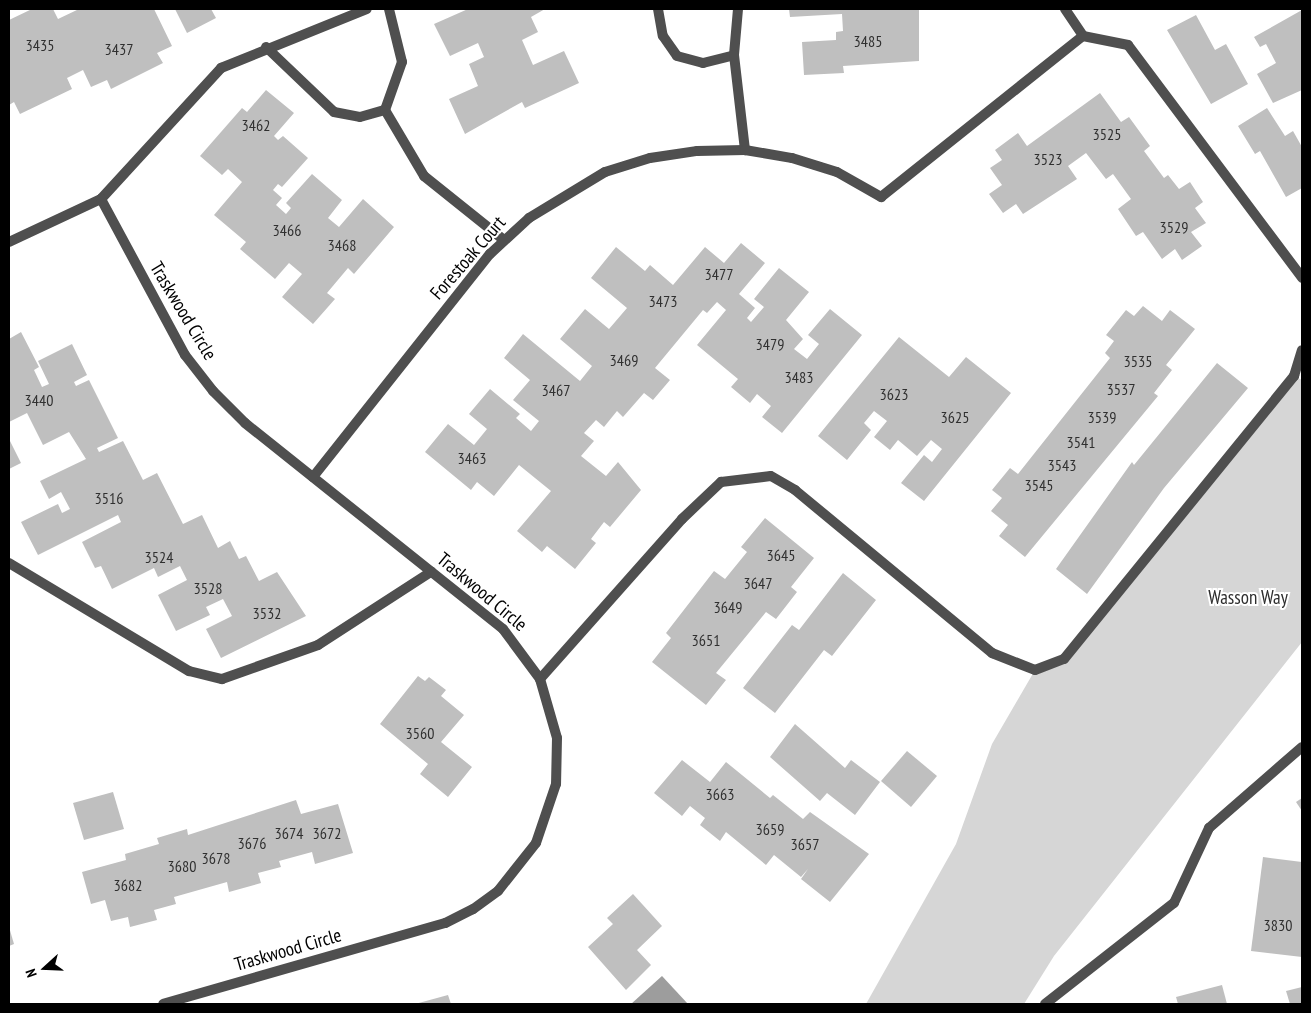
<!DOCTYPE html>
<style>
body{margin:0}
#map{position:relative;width:1311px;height:1013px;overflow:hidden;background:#fff;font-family:"PT Sans Narrow",sans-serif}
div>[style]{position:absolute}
.green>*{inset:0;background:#d6d6d6}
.water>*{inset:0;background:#9d9d9d}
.building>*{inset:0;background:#bfbfbf}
.service>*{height:10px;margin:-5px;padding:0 5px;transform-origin:5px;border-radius:5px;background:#4f4f4f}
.minor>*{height:10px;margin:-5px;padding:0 5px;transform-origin:5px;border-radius:5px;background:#4f4f4f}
span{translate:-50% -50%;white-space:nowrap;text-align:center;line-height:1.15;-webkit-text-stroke:4px #fff;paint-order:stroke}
.number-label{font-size:16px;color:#303030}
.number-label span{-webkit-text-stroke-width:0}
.street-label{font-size:19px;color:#000}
.park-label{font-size:19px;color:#2d2d2d}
.frame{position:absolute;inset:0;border:10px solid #000;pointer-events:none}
.north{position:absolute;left:20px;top:943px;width:50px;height:50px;-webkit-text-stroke:4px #fff;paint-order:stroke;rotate:250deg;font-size:14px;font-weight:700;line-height:20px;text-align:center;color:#000}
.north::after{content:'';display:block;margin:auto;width:18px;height:22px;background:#000;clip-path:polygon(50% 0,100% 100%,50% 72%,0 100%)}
</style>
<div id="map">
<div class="green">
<i style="clip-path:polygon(1294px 376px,1302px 380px,1302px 642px,1054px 956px,1024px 1004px,866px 1004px,956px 844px,992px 744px,1035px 670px,1064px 659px)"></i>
</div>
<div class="water">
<i style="clip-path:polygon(662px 976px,688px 1004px,631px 1004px)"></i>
</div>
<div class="building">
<i style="clip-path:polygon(32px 9px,53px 9px,58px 19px,79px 9px,154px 9px,172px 46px,157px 53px,163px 63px,111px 89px,107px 80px,91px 87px,83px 70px,67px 78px,72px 89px,20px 114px,14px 102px,9px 105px,9px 20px)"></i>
<i style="clip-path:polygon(175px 9px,211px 9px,216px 18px,187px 33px)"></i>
<i style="clip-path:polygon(468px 9px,545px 9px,531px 17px,538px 32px,522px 40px,533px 65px,564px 51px,579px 83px,525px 108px,522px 102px,465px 134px,449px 99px,478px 86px,469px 64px,484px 57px,478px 43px,450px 56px,434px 24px)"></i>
<i style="clip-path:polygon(789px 9px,919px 9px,919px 61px,843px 66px,844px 73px,804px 75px,802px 42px,836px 40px,836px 32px,843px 31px,842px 14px,790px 17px)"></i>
<i style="clip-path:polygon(1302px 10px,1302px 90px,1273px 103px,1257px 74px,1276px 63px,1266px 44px,1260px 47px,1254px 37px)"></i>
<i style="clip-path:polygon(1196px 15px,1215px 50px,1226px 44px,1248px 84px,1211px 104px,1167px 30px)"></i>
<i style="clip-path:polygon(266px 90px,294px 113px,274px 136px,278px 140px,283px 136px,308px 158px,282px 187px,278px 184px,273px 190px,282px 198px,276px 205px,286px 214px,291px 208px,286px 203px,312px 174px,342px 200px,328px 218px,339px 227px,363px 199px,394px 227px,354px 274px,348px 268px,327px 293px,335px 299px,313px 324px,282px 297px,302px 274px,289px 263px,275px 279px,240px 249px,246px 242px,214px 215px,242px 182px,228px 169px,222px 175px,200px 156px,242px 108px,247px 112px)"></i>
<i style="clip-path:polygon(1100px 93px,1121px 122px,1129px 117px,1150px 146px,1144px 151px,1164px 178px,1168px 175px,1179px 189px,1190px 182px,1203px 202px,1195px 208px,1206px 223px,1191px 232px,1202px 246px,1182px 260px,1175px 249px,1162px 259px,1143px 232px,1136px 236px,1118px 209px,1131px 199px,1113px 174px,1106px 179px,1086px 153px,1068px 166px,1077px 179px,1023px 214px,1016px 204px,1003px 213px,989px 194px,1002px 185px,990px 168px,1002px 160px,995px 150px,1018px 133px,1027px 146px)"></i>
<i style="clip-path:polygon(1267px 108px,1285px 136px,1293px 131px,1302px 147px,1302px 188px,1286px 197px,1260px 151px,1255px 154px,1238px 126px)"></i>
<i style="clip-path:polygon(741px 243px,765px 263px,739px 294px,755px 308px,747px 318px,751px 322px,764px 307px,754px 299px,779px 268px,809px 292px,786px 320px,803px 339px,794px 349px,807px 359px,819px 344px,808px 335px,830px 309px,862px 335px,782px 433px,762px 417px,771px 406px,757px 394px,750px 403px,731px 387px,738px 379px,697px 345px,726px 310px,717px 302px,707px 313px,703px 310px,655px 368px,670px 380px,653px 400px,644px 393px,623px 417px,617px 411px,604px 427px,596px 420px,584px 433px,594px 441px,581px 456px,606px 476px,618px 462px,641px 490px,610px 527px,604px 522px,591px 539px,596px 543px,575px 569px,547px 546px,542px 552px,517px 531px,551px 491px,519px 465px,494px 496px,477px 482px,471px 490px,425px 452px,448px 424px,474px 445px,487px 429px,469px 414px,490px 389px,520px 414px,516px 418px,531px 431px,539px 421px,513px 400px,530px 380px,504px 358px,523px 334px,580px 381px,592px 366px,560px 339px,585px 309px,609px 329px,627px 308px,591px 278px,616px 247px,645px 271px,650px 265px,673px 285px,705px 247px,724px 263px)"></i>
<i style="clip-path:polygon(1143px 306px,1162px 321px,1170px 310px,1195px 329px,1166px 365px,1172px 370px,1154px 393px,1158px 396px,1025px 557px,999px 536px,1008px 525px,991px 511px,1002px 498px,992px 490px,1010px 468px,1018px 474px,1110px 358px,1105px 353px,1114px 341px,1106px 335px,1126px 310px,1134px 316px)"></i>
<i style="clip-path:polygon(21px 332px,39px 367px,34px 370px,42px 387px,49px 384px,38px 361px,72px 344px,87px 375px,74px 382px,76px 386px,89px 380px,118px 438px,97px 448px,99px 452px,123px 441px,143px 480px,157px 473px,183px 524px,202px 515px,218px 548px,230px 541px,239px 559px,246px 556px,259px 581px,277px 572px,306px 616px,221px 658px,206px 629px,232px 616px,223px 599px,206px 607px,210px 615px,176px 631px,158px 595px,187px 580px,180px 566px,158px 577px,154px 568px,112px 589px,101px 566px,95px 568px,82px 542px,121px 522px,118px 515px,38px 555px,21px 522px,58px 504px,62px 513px,70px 509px,61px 492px,49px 499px,40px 481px,86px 459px,69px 432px,43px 445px,27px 413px,9px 422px,9px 339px)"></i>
<i style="clip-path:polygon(899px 337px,949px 377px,966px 357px,1011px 393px,924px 501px,901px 483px,924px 455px,932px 462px,942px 449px,931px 440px,917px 456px,898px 440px,890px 450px,874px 437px,887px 421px,874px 411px,864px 423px,871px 430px,847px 460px,818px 436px)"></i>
<i style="clip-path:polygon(1217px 363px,1248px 388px,1164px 488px,1087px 594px,1056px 569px,1132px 462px,1134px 465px)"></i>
<i style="clip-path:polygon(9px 439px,21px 463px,9px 469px)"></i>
<i style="clip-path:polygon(765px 518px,814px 558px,791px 587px,797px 592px,776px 619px,766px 612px,716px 673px,726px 680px,706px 705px,652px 662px,671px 638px,666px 633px,714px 571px,725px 579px,747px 552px,741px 547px)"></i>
<i style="clip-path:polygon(843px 573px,876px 600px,832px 656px,824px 650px,775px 713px,743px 688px,792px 625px,799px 630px)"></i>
<i style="clip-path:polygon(418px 676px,425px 681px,429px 677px,446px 690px,441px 696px,464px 715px,441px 742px,472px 767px,448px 797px,420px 774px,428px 764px,380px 724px)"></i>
<i style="clip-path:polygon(795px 724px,845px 768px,851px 760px,880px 782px,855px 815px,827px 793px,820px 801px,770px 757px)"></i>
<i style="clip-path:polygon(907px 751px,937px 776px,911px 807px,881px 781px)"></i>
<i style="clip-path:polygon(682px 760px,710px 782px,726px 762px,770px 798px,773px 795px,803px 819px,810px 812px,869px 854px,830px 902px,801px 879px,808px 869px,801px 877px,774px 855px,766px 865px,726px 832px,720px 841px,700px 825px,705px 818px,690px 806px,682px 816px,654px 793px)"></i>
<i style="clip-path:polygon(113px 792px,124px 829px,84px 840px,73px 803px)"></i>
<i style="clip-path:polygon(1302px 798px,1302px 811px,1296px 802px)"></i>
<i style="clip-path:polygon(296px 800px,301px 814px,338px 804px,353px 853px,315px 864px,312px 852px,279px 861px,281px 867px,258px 873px,261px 883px,229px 892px,227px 882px,174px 897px,176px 904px,154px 910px,157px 920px,130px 927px,128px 917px,111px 921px,105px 900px,91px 904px,82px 872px,126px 860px,125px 854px,159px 844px,157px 838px,187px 829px,188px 835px)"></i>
<i style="clip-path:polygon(1263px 857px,1302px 862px,1302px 957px,1251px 951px)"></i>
<i style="clip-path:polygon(633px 894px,662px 926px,637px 950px,651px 965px,626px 990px,588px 947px,613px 924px,607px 918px)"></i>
<i style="clip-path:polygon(9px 927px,14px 944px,9px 946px)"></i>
<i style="clip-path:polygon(1222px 985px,1227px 1004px,1178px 1004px,1176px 997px)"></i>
<i style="clip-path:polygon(1302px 987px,1302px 1004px,1290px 1004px,1286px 991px)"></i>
<i style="clip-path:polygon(448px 995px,451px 1004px,415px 1004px)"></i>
</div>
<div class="service">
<i style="left:658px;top:9px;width:27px;rotate:80deg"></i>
<i style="left:663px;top:36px;width:24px;rotate:55deg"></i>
<i style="left:677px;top:56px;width:27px;rotate:15deg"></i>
<i style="left:703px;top:63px;width:32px;rotate:-14deg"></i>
<i style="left:738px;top:9px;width:46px;rotate:95deg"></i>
<i style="left:734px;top:55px;width:96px;rotate:83.4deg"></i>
<i style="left:1065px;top:9px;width:32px;rotate:56deg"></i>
<i style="left:266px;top:47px;width:94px;rotate:43.7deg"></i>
<i style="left:334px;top:112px;width:26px;rotate:11deg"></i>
<i style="left:360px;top:117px;width:26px;rotate:-16deg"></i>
<i style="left:385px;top:110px;width:51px;rotate:-70.5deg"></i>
<i style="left:402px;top:62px;width:55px;rotate:-103.8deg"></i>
<i style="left:385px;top:110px;width:77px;rotate:59.4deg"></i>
<i style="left:424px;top:176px;width:102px;rotate:38.7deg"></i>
<i style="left:881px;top:197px;width:258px;rotate:-38.6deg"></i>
<i style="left:1083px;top:36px;width:46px;rotate:11.3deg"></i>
<i style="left:1128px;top:45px;width:291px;rotate:53.2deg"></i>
<i style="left:101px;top:199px;width:178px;rotate:-47.5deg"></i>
<i style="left:221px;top:68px;width:157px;rotate:-22deg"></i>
<i style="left:9px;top:563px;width:210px;rotate:31deg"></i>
<i style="left:189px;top:671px;width:34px;rotate:14deg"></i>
<i style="left:222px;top:679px;width:102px;rotate:-19.5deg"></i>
<i style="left:318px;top:645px;width:135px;rotate:-32.9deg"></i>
<i style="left:540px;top:679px;width:214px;rotate:-48.4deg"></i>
<i style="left:682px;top:519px;width:54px;rotate:-43.5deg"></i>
<i style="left:721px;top:482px;width:50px;rotate:-6.8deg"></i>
<i style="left:771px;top:476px;width:28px;rotate:30deg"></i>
<i style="left:795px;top:490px;width:256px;rotate:39.6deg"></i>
<i style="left:992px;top:653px;width:46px;rotate:21.6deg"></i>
<i style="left:1035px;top:670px;width:31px;rotate:-21deg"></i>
<i style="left:1064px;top:659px;width:365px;rotate:-50.9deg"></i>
<i style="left:1294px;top:376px;width:27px;rotate:-73deg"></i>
<i style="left:1045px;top:1004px;width:164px;rotate:-38.1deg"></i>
<i style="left:1174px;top:903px;width:83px;rotate:-65deg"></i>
<i style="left:1209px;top:828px;width:123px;rotate:-41.1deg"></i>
</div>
<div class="minor">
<i style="left:9px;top:242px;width:102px;rotate:-25.1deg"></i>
<i style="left:101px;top:199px;width:177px;rotate:61.7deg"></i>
<i style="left:185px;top:355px;width:46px;rotate:52.1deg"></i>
<i style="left:213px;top:391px;width:45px;rotate:45deg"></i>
<i style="left:245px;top:423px;width:330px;rotate:38.6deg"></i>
<i style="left:503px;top:629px;width:62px;rotate:53.5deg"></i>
<i style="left:540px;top:679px;width:61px;rotate:73.9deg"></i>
<i style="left:557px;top:738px;width:46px;rotate:91.2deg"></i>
<i style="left:556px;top:784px;width:62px;rotate:108.7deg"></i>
<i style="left:536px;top:843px;width:61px;rotate:128.4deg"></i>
<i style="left:498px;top:891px;width:31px;rotate:144deg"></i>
<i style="left:473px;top:909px;width:31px;rotate:153deg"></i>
<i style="left:445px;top:923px;width:293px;rotate:164deg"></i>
<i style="left:313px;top:477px;width:285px;rotate:-51.6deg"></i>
<i style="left:490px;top:254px;width:53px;rotate:-42.7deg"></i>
<i style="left:529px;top:218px;width:89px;rotate:-31.2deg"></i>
<i style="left:605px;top:172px;width:47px;rotate:-17.3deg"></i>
<i style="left:650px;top:158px;width:48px;rotate:-8.5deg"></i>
<i style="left:697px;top:151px;width:48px;rotate:-1.2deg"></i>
<i style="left:745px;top:150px;width:48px;rotate:9.7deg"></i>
<i style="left:792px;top:158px;width:47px;rotate:17.3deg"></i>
<i style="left:837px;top:172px;width:51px;rotate:29.6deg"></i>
</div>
<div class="number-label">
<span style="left:868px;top:41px">3485</span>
<span style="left:40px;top:45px">3435</span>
<span style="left:119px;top:49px">3437</span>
<span style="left:256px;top:125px">3462</span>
<span style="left:1107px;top:134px">3525</span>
<span style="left:1048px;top:159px">3523</span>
<span style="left:1174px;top:227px">3529</span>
<span style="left:287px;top:230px">3466</span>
<span style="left:342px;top:245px">3468</span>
<span style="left:719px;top:274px">3477</span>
<span style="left:663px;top:301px">3473</span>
<span style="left:770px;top:344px">3479</span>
<span style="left:624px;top:360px">3469</span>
<span style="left:1138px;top:361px">3535</span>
<span style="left:799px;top:377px">3483</span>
<span style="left:1121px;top:389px">3537</span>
<span style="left:556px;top:390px">3467</span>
<span style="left:894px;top:394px">3623</span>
<span style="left:39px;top:400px">3440</span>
<span style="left:955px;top:417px">3625</span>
<span style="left:1102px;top:417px">3539</span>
<span style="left:1081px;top:442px">3541</span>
<span style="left:472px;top:458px">3463</span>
<span style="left:1062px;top:465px">3543</span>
<span style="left:1039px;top:485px">3545</span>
<span style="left:109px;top:498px">3516</span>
<span style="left:781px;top:555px">3645</span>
<span style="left:159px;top:557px">3524</span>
<span style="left:758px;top:583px">3647</span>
<span style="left:208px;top:588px">3528</span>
<span style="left:728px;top:607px">3649</span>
<span style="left:267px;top:613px">3532</span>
<span style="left:706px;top:640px">3651</span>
<span style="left:420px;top:733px">3560</span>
<span style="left:720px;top:794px">3663</span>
<span style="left:770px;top:829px">3659</span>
<span style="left:289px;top:833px">3674</span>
<span style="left:327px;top:833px">3672</span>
<span style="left:252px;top:843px">3676</span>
<span style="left:805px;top:844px">3657</span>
<span style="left:216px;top:858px">3678</span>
<span style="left:182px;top:866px">3680</span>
<span style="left:128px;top:885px">3682</span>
<span style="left:1278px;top:925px">3830</span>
</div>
<div class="street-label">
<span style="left:468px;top:258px;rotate:-49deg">Forestoak Court</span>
<span style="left:183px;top:311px;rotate:59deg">Traskwood Circle</span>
<span style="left:482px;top:592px;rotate:40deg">Traskwood Circle</span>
<span style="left:288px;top:950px;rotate:-16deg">Traskwood Circle</span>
</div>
<div class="park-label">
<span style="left:1248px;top:598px">Wasson Way</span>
</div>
<div class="frame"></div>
<div class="north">N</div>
</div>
